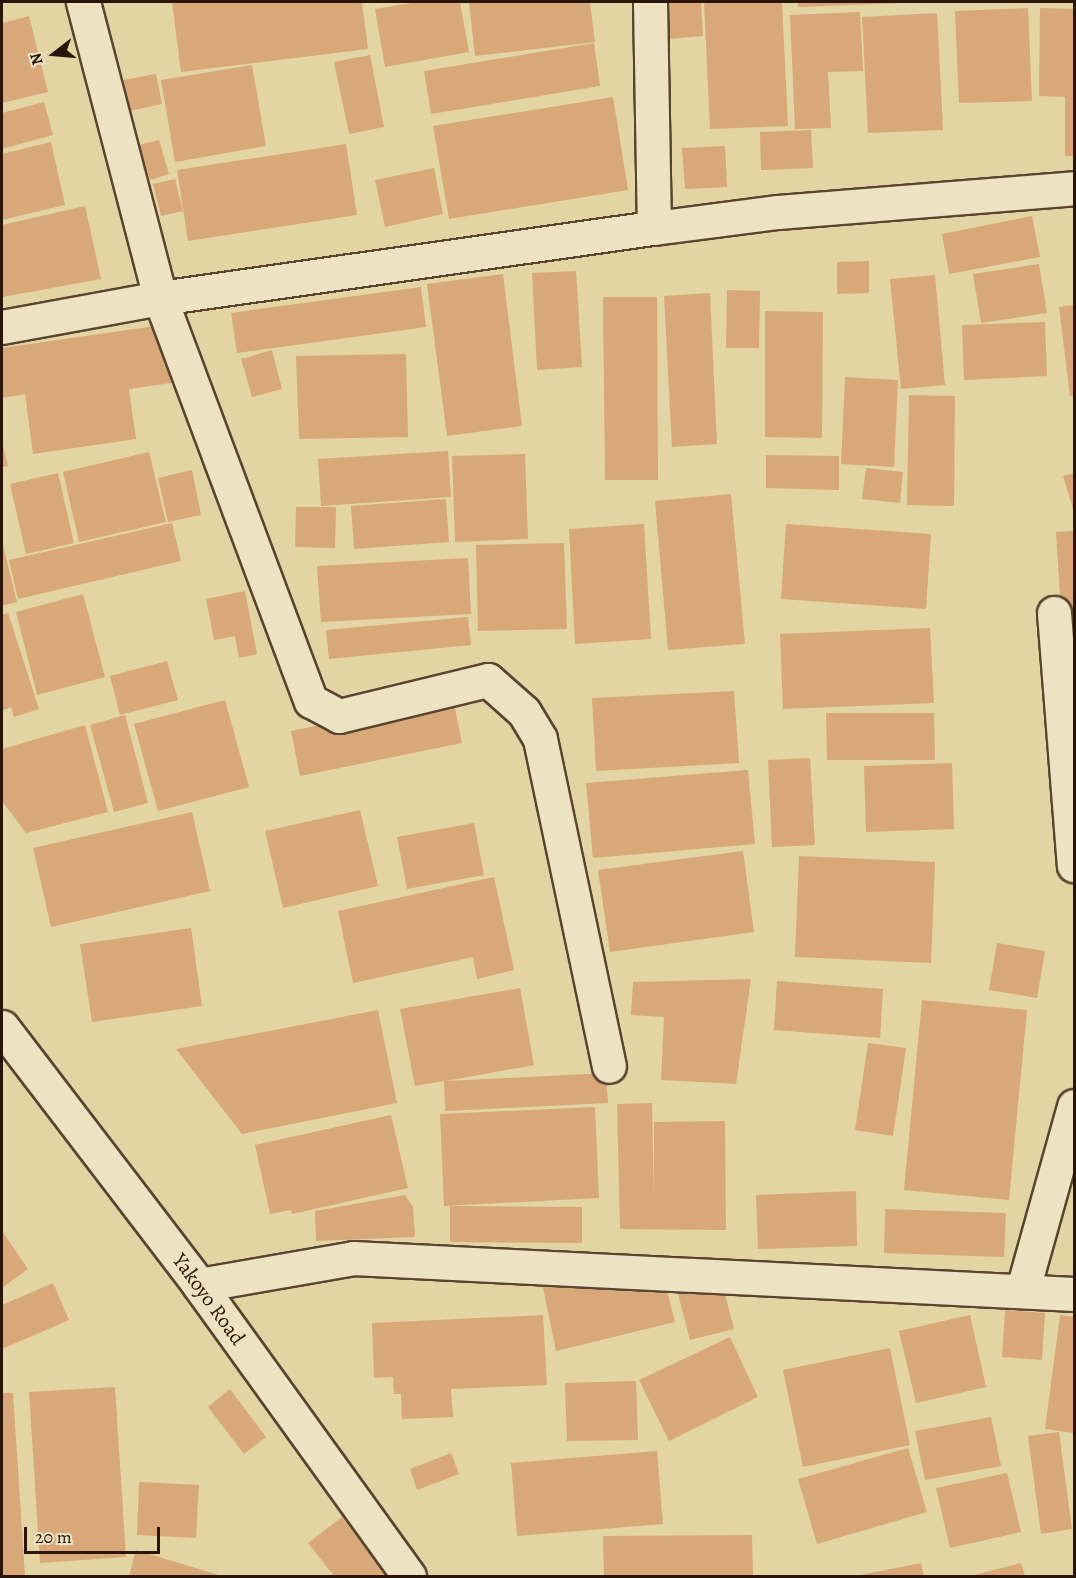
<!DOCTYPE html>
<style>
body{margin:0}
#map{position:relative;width:1076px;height:1578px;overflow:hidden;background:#e3d4a3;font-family:Alegreya,serif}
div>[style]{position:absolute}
.building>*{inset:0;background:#d8a878}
.roads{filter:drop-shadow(2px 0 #594430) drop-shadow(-2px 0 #594430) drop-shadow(0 2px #594430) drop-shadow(0 -2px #594430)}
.street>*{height:33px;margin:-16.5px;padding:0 16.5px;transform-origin:16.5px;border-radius:16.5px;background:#ede3c3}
.secondary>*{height:33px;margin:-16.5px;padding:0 16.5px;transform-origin:16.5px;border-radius:16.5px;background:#ede3c3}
span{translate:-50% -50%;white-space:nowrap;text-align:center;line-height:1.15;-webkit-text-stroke:4.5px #ede3c3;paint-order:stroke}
.street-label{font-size:21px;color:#2b1409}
.frame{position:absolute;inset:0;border:3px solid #2b1409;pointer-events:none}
.north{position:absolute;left:24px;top:24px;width:60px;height:60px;-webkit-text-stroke:4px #ede3c3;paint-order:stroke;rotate:254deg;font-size:16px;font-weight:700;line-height:24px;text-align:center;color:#2b1409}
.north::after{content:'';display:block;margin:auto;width:21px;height:27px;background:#2b1409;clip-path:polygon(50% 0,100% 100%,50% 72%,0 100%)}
.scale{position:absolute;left:24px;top:1527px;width:136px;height:27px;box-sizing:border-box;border:3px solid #2b1409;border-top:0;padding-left:8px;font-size:18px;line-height:21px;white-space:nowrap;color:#2b1409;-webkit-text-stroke:4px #ede3c3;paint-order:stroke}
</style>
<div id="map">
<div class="building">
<i style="clip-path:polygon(172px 2px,362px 2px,368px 49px,181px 72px)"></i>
<i style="clip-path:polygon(417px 2px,460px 2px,469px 52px,385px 67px,375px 9px)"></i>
<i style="clip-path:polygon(469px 2px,590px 2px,595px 42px,475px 56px)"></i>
<i style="clip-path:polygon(665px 2px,701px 2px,703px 36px,668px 39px)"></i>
<i style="clip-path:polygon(704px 2px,782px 2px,788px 126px,710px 129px)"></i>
<i style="clip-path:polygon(798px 2px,901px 2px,902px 3px,798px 7px)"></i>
<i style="clip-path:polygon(1028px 8px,1032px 101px,959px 103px,955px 11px)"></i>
<i style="clip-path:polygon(1040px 8px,1074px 9px,1074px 156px,1065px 156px,1065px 97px,1039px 96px)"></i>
<i style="clip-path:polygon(860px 12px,863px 71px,828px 72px,831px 128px,795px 129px,790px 15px)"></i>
<i style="clip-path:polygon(937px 13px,943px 130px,868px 133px,862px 17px)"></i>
<i style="clip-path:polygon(29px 16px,48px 92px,2px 103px,2px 23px)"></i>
<i style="clip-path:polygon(594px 43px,600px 86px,431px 114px,424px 71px)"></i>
<i style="clip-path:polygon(370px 55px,384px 127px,349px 134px,334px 62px)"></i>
<i style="clip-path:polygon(252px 65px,266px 146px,175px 162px,161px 80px)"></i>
<i style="clip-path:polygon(156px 74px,162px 104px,129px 111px,123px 80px)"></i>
<i style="clip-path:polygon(613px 97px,628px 190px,449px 219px,433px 126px)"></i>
<i style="clip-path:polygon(44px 102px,53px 135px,2px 149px,2px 113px)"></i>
<i style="clip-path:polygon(811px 130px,813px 168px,761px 170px,760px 132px)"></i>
<i style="clip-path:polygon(159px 140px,169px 174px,150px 180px,139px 145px)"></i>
<i style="clip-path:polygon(51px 142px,65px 205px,2px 220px,2px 154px)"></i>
<i style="clip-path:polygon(346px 144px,357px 215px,188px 241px,177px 170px)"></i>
<i style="clip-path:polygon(725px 146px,727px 187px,685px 189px,682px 148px)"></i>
<i style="clip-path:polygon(434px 168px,443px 214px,385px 227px,375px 180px)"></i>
<i style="clip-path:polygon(175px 179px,183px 211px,161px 216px,153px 184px)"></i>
<i style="clip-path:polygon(85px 206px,101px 279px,2px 297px,2px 225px)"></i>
<i style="clip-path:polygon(1032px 216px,1040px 257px,949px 274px,942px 234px)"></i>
<i style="clip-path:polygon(869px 261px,869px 293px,837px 294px,837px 262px)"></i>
<i style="clip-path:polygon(1039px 264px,1047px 313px,981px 323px,973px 274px)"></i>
<i style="clip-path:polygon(576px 271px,582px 367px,537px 370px,532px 273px)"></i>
<i style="clip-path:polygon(503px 274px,522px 426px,447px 436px,427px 284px)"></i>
<i style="clip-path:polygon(935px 275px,945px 385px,901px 389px,890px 279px)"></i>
<i style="clip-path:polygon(421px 287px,426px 327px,237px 353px,231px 313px)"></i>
<i style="clip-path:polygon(727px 290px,760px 291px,759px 348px,726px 348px)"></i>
<i style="clip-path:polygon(710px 293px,717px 444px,672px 447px,664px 296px)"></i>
<i style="clip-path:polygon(603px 297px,657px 297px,658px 480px,605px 480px)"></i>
<i style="clip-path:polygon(1074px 305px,1074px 395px,1070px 396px,1059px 307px)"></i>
<i style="clip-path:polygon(765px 311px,823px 312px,822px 438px,765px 437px)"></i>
<i style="clip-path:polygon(1045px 322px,1047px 376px,964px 380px,962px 325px)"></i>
<i style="clip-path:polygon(169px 324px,178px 382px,129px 389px,136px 439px,33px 454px,25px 394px,2px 398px,2px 348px)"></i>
<i style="clip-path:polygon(272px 350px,282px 389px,252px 397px,241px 359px)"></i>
<i style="clip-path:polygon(406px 354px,408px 437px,299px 439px,296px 356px)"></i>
<i style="clip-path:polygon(845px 377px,898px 380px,894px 467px,841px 464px)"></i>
<i style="clip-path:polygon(909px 395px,955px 396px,954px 506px,907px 505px)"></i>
<i style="clip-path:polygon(2px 442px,8px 466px,2px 467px)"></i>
<i style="clip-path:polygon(448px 451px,451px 497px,321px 506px,318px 459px)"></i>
<i style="clip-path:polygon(149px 452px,166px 522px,79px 542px,63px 472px)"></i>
<i style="clip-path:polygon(525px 454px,528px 539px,455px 542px,452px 456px)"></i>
<i style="clip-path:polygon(766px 455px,839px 456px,839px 490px,766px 488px)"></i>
<i style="clip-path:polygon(866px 468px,903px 472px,900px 503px,862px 499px)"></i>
<i style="clip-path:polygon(192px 470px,201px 515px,168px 522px,158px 478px)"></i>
<i style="clip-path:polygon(58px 473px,74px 543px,26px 554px,10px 484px)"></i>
<i style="clip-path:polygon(1074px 473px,1074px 512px,1063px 476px)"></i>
<i style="clip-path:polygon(731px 494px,745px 644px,668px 650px,655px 501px)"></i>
<i style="clip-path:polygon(446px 499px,449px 542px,354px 549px,351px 506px)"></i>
<i style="clip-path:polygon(296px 507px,336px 507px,335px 548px,295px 547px)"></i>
<i style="clip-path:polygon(172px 523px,181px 561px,18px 599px,9px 560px)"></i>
<i style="clip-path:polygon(644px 524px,651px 639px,575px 644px,569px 529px)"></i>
<i style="clip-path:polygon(786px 524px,931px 534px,926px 609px,781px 599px)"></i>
<i style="clip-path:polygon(1074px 531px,1074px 610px,1061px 611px,1056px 532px)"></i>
<i style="clip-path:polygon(2px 541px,17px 602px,2px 606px)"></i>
<i style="clip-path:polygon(564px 543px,567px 629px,478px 631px,476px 545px)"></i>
<i style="clip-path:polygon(468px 558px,471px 614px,321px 622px,317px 566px)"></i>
<i style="clip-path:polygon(245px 591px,257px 654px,239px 658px,235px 636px,214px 640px,206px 599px)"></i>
<i style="clip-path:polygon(83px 594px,105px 677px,37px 695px,16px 612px)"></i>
<i style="clip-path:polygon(8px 613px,39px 709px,14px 717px,11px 707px,2px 711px,2px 615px)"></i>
<i style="clip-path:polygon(468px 617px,471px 645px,329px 659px,326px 630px)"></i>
<i style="clip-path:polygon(930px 628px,934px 703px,783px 709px,780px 634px)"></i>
<i style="clip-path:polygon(167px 661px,178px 700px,120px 715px,110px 676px)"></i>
<i style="clip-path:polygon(734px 691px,739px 763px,596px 771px,592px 698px)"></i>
<i style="clip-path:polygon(453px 698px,462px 743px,300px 776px,291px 731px)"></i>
<i style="clip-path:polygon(225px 700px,249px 787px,158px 811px,134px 724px)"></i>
<i style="clip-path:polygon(826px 713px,934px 713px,935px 760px,827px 760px)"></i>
<i style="clip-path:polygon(125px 715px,148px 803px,114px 812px,90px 725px)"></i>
<i style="clip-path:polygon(85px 725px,108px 812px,26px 833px,2px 801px,2px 749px)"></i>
<i style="clip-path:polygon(810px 758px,815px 845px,772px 847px,768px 760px)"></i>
<i style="clip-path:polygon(952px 763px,954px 829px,866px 832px,864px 766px)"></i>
<i style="clip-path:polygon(748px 770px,755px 844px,593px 858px,586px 783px)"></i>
<i style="clip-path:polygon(360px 810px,378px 886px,283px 908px,265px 831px)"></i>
<i style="clip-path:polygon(192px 812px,210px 891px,51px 927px,33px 848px)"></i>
<i style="clip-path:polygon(474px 823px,484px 875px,407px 889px,397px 837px)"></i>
<i style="clip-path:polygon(743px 851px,754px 932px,610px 952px,598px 870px)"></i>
<i style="clip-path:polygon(799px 856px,935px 862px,931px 963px,795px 957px)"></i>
<i style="clip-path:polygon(494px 877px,514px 970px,477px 979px,473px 957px,353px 983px,338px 911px)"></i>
<i style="clip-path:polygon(191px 928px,202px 1006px,92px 1022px,80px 944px)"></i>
<i style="clip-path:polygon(997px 943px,1045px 951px,1037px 998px,989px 990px)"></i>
<i style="clip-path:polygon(751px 979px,736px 1084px,661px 1080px,664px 1017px,631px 1015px,633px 982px)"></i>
<i style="clip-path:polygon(777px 981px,883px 989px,880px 1038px,774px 1030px)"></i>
<i style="clip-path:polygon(520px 988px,534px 1065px,446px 1081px,606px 1073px,608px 1103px,445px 1111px,444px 1081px,415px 1086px,400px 1009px)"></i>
<i style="clip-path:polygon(922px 1000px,1027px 1010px,1009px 1200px,904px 1190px)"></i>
<i style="clip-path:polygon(378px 1010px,397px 1103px,242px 1134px,176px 1049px)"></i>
<i style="clip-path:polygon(868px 1043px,906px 1048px,893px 1136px,855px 1130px)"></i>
<i style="clip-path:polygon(652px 1103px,654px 1198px,654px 1122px,725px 1121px,726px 1230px,620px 1229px,617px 1104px)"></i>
<i style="clip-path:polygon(595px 1107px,599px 1198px,444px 1206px,440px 1114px)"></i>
<i style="clip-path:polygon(391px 1115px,408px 1188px,292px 1214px,291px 1210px,270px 1214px,255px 1145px)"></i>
<i style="clip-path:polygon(856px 1191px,857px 1246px,758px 1249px,756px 1195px)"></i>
<i style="clip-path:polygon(405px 1195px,413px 1207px,415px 1237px,316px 1241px,315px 1211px)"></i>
<i style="clip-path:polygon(450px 1206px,582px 1207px,582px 1243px,450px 1242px)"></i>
<i style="clip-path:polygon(885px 1209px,1006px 1213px,1004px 1257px,884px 1253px)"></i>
<i style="clip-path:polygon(2px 1231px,28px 1269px,2px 1288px)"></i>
<i style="clip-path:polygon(542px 1282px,665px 1283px,675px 1322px,556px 1351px)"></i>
<i style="clip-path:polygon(53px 1283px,69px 1320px,2px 1349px,2px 1305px)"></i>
<i style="clip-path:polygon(722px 1283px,734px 1329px,690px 1340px,678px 1294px)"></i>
<i style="clip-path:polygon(1005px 1310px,1045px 1313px,1042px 1360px,1002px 1357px)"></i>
<i style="clip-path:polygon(543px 1315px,547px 1385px,451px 1389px,453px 1417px,402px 1419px,401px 1394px,394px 1394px,393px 1377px,374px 1378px,372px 1323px)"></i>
<i style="clip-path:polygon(970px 1315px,986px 1387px,916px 1403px,899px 1331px)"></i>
<i style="clip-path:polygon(1060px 1315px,1074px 1317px,1074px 1433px,1045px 1429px)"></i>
<i style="clip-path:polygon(730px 1337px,758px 1397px,669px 1441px,639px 1380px)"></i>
<i style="clip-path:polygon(890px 1348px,910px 1445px,803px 1467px,783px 1370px)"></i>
<i style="clip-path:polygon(636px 1381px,638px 1440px,567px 1441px,565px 1383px)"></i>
<i style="clip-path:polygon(115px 1387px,126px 1557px,40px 1563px,29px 1392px)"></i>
<i style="clip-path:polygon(230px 1389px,266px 1437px,244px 1454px,208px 1407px)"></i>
<i style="clip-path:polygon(2px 1393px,13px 1393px,25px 1576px,2px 1576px)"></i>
<i style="clip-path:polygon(991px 1417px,1001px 1466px,925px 1480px,915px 1431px)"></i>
<i style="clip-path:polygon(1059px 1432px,1072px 1529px,1041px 1534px,1028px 1436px)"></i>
<i style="clip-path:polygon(908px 1448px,927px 1512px,817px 1544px,798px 1479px)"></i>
<i style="clip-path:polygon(657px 1451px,663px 1524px,517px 1536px,511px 1463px)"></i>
<i style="clip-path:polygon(451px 1453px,459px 1474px,417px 1490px,410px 1469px)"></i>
<i style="clip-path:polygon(1007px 1473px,1021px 1532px,950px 1548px,936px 1488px)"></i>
<i style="clip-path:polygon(139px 1482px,199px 1485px,196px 1538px,137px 1535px)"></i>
<i style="clip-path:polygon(342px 1517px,388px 1576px,334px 1576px,308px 1543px)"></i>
<i style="clip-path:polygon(752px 1535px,753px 1576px,604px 1576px,603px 1536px)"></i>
<i style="clip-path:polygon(136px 1550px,222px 1576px,129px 1576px)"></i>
<i style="clip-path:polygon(921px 1563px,924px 1576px,860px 1576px,860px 1575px)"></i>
<i style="clip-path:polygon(1021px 1563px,1025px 1576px,971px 1576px)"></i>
</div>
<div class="roads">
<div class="street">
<i style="left:83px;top:2px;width:306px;rotate:75.4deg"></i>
<i style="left:160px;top:298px;width:430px;rotate:69.5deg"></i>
<i style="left:311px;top:701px;width:32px;rotate:28deg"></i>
<i style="left:339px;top:716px;width:153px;rotate:-13.6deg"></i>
<i style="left:488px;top:680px;width:48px;rotate:41.6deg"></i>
<i style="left:524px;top:712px;width:31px;rotate:59deg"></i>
<i style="left:540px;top:739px;width:334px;rotate:78.1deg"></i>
<i style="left:650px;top:2px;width:226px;rotate:89deg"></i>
<i style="left:2px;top:327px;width:161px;rotate:-10.4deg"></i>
<i style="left:160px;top:298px;width:499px;rotate:-8.1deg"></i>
<i style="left:654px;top:228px;width:125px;rotate:-7.4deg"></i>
<i style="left:778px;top:212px;width:297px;rotate:-4.6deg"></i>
<i style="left:1054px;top:613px;width:253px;rotate:85.5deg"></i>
<i style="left:199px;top:1285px;width:156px;rotate:-9.9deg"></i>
<i style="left:353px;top:1258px;width:722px;rotate:2.86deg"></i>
<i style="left:1023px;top:1289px;width:190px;rotate:-74.4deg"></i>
</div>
<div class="secondary">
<i style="left:2px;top:1027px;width:325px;rotate:52.6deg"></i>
<i style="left:199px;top:1285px;width:359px;rotate:54.2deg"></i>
</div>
</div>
<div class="street-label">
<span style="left:209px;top:1299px;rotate:54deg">Yakoyo Road</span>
</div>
<div class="frame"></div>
<div class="north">N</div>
<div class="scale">20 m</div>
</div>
